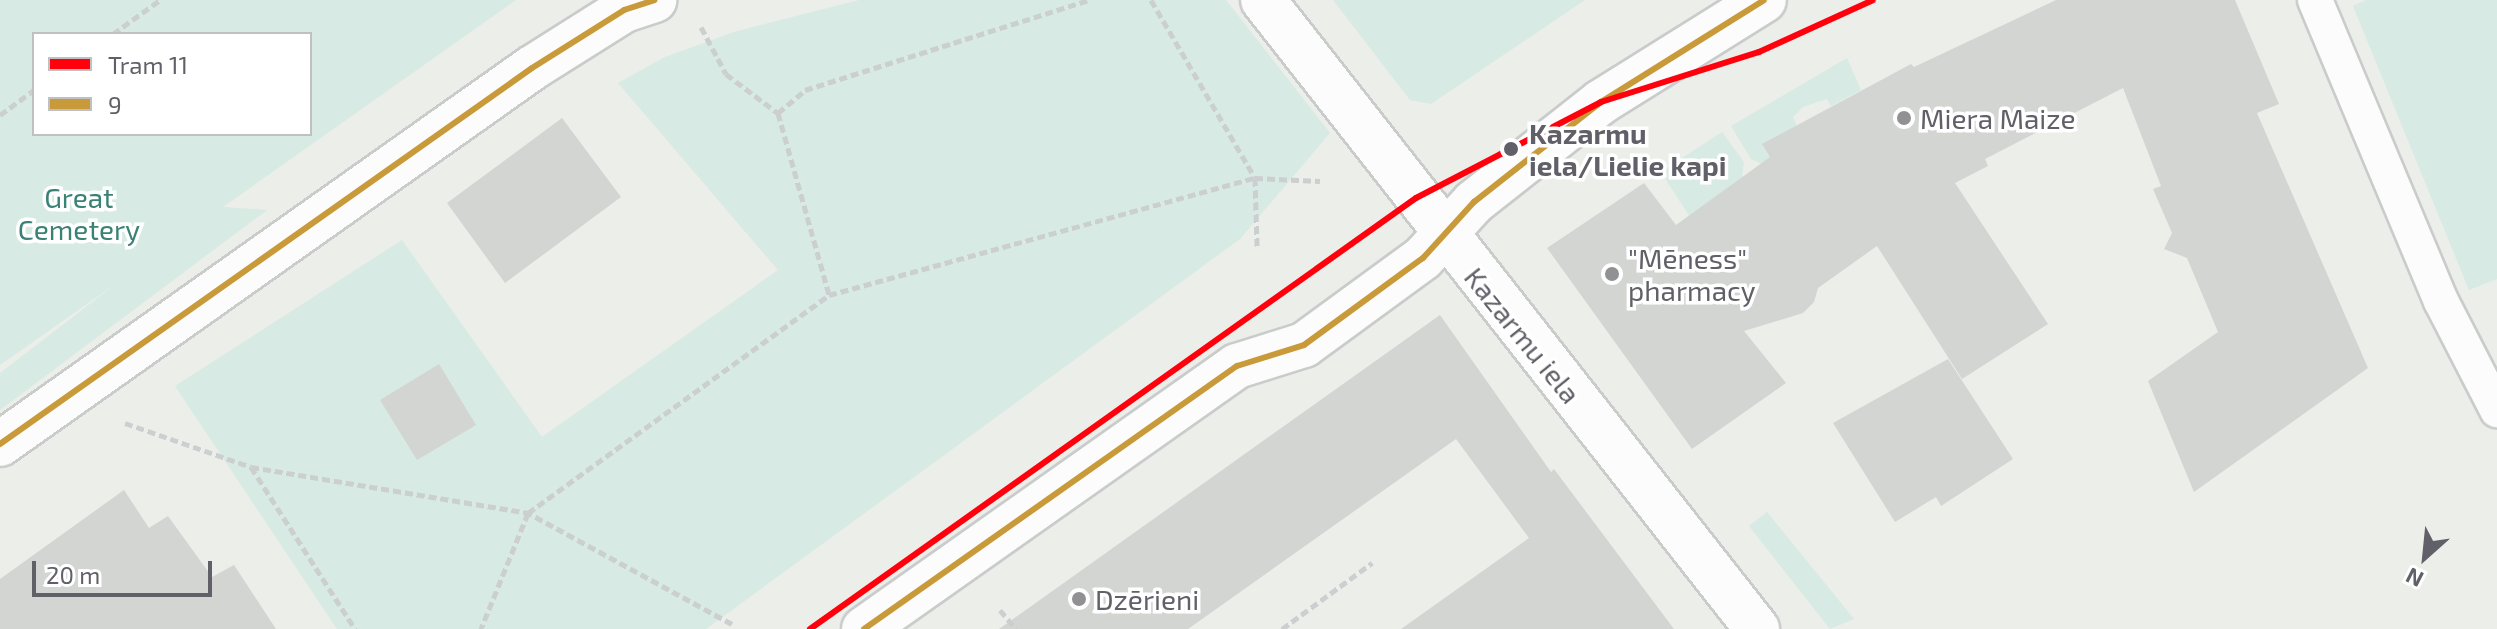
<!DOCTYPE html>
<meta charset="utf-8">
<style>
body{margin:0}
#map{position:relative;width:2497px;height:629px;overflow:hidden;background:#ebeee9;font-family:"Exo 2",sans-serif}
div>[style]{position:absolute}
.green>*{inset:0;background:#d7eae3}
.building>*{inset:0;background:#d3d5d2}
.path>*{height:5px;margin-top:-2.5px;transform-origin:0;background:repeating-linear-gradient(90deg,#cbcfcf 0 8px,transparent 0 12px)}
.roads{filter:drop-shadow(2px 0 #cacbcb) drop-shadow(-2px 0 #cacbcb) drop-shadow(0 2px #cacbcb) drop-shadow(0 -2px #cacbcb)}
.service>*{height:34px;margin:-17px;padding:0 17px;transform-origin:17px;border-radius:17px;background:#fcfcfc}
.minor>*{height:44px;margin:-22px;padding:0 22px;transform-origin:22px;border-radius:22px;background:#fcfcfc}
.tertiary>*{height:44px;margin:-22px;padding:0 22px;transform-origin:22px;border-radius:22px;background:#fcfcfc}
.bus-1>*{height:6px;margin:-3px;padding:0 3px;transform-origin:3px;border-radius:3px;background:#c89a3a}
.tram-1>*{height:6px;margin:-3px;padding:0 3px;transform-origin:3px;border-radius:3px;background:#ff000c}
.dots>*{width:22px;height:22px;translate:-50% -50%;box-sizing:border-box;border:4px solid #fff;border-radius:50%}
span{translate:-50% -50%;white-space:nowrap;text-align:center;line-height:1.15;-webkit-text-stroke:7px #fff;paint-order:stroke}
.poi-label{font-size:28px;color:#615f67}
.left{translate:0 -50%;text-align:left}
.stop-label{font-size:28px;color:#615f67;font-weight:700}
.park-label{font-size:28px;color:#3a8275}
.street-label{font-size:28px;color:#615f67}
.legend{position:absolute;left:32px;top:32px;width:280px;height:104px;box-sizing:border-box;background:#fff;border:2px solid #c0bfc2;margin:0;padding:10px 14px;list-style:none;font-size:24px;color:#615f67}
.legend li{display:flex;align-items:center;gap:16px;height:40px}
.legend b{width:40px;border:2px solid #c0bfc2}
.north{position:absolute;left:2385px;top:517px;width:80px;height:80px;-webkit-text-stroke:6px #fff;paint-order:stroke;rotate:207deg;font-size:22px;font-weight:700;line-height:32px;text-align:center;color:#615f67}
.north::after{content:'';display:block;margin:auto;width:28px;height:36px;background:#615f67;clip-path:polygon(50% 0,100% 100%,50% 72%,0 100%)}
.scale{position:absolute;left:32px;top:561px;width:180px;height:36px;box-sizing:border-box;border:4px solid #615f67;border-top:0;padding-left:10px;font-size:24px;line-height:28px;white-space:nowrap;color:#615f67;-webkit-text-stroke:6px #fff;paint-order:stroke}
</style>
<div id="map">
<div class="green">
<i style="clip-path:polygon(evenodd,0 0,516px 0,223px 207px,267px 210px,0 410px,0 373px,117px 283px,0 365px,0 0,34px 34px,310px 34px,310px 134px,34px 134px,34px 34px)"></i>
<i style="clip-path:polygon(859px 0,1226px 0,1330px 133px,1240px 239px,706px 629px,337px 629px,175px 386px,402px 240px,542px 437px,778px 270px,618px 83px,665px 57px,734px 32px)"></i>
<i style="clip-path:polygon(1333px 0,1585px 0,1431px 104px,1410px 100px)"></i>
<i style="clip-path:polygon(2366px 0,2497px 0,2497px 279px,2469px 290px,2353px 6px)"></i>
<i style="clip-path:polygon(1847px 58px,1861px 90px,1831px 106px,1827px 99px,1803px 107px,1793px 117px,1797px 126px,1763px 144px,1777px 170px,1751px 159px,1731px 126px)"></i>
<i style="clip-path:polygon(1722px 132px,1744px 162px,1741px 183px,1692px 220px,1666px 180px,1667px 168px)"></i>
<i style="clip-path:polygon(1767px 512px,1854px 619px,1830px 629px,1749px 526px)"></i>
</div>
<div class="building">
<i style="clip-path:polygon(2056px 0,2235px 0,2279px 104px,2257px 113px,2368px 368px,2194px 492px,2148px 381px,2218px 332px,2187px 258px,2164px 249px,2172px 233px,2153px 189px,2161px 186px,2123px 88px,1985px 159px,1988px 166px,1955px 183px,2048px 324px,1962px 379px,1877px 246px,1818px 288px,1814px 302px,1803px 313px,1744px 331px,1786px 383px,1692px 449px,1547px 248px,1644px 183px,1676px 225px,1770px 157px,1762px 144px,1911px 64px,1914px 67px)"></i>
<i style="clip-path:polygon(562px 118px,621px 197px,505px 283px,447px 203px)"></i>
<i style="clip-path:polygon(1440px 315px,1551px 472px,1554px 469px,1674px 629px,1401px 629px,1529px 538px,1456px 439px,1188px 629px,999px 629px)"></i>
<i style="clip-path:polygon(1948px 359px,2013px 459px,1941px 506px,1936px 497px,1895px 522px,1833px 423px)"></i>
<i style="clip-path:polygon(439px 364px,476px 425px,417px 460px,380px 400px)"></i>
<i style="clip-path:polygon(124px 490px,149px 528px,168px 516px,212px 577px,234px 565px,276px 629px,0 629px,0 579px)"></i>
</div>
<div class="path">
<i style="left:1151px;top:0;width:206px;rotate:59.7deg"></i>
<i style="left:1255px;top:178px;width:68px;rotate:88.3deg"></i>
<i style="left:701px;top:27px;width:53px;rotate:62deg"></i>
<i style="left:726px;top:74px;width:65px;rotate:36.9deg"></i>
<i style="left:778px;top:113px;width:189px;rotate:74.3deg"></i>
<i style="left:829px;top:295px;width:442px;rotate:-15.4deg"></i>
<i style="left:1255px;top:178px;width:65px;rotate:2.6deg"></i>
<i style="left:113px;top:34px;width:58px;rotate:-35.9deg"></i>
<i style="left:778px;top:113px;width:35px;rotate:-40deg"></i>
<i style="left:805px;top:90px;width:298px;rotate:-17.6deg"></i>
<i style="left:0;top:115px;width:42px;rotate:-36.3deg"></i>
<i style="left:125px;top:423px;width:133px;rotate:19.2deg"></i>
<i style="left:251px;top:467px;width:193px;rotate:57.3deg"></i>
<i style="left:251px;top:467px;width:281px;rotate:9.4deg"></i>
<i style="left:528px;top:513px;width:125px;rotate:112.1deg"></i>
<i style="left:1000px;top:610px;width:25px;rotate:50deg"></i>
<i style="left:732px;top:624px;width:232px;rotate:-151.4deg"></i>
<i style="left:528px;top:513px;width:372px;rotate:-35.9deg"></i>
<i style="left:1282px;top:629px;width:112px;rotate:-36.3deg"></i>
</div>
<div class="roads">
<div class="service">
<i style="left:2315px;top:0;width:326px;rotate:67.3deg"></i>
<i style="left:2441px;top:301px;width:123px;rotate:62.8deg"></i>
</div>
<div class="minor">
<i style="left:1263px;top:0;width:800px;rotate:51.85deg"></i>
</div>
<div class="tertiary">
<i style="left:0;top:444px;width:651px;rotate:-35.25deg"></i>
<i style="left:532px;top:68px;width:109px;rotate:-32.2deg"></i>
<i style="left:624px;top:10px;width:32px;rotate:-18deg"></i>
<i style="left:864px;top:629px;width:456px;rotate:-35.2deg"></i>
<i style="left:1237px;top:366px;width:70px;rotate:-17.4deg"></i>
<i style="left:1304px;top:345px;width:147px;rotate:-36.2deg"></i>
<i style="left:1423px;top:258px;width:76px;rotate:-47.7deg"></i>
<i style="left:1474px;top:202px;width:162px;rotate:-38.2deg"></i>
<i style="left:1601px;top:102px;width:192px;rotate:-32deg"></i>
</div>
</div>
<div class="bus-1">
<i style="left:0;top:444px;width:651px;rotate:-35.25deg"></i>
<i style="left:532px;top:68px;width:109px;rotate:-32.2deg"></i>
<i style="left:624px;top:10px;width:32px;rotate:-18deg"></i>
<i style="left:864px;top:629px;width:456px;rotate:-35.2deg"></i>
<i style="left:1237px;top:366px;width:70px;rotate:-17.4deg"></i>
<i style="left:1304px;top:345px;width:147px;rotate:-36.2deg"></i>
<i style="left:1423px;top:258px;width:76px;rotate:-47.7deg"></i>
<i style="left:1474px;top:202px;width:162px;rotate:-38.2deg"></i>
<i style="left:1601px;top:102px;width:192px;rotate:-32deg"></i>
</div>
<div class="tram-1">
<i style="left:810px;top:629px;width:744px;rotate:-35.42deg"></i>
<i style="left:1416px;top:198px;width:208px;rotate:-27.4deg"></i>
<i style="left:1601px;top:102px;width:166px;rotate:-17.6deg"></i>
<i style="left:1759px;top:52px;width:125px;rotate:-24.5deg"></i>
</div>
<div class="dots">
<i style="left:1904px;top:118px;background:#919194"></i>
<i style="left:1511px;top:149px;background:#615f67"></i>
<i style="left:1612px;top:274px;background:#919194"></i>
<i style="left:1079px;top:599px;background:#919194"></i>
</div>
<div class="poi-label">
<span class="left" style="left:1920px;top:118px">Miera Maize</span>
<span class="left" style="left:1628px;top:274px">"Mēness"<br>pharmacy</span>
<span class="left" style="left:1095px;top:599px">Dzērieni</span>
</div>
<div class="stop-label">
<span class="left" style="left:1529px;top:149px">Kazarmu<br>iela/Lielie kapi</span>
</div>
<div class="park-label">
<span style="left:79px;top:213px">Great<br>Cemetery</span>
</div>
<div class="street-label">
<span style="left:1523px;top:335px;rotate:51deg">Kazarmu iela</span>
</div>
<ul class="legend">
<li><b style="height:10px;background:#ff000c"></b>Tram 11</li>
<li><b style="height:10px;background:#c89a3a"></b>9</li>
</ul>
<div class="north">N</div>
<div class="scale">20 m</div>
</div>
